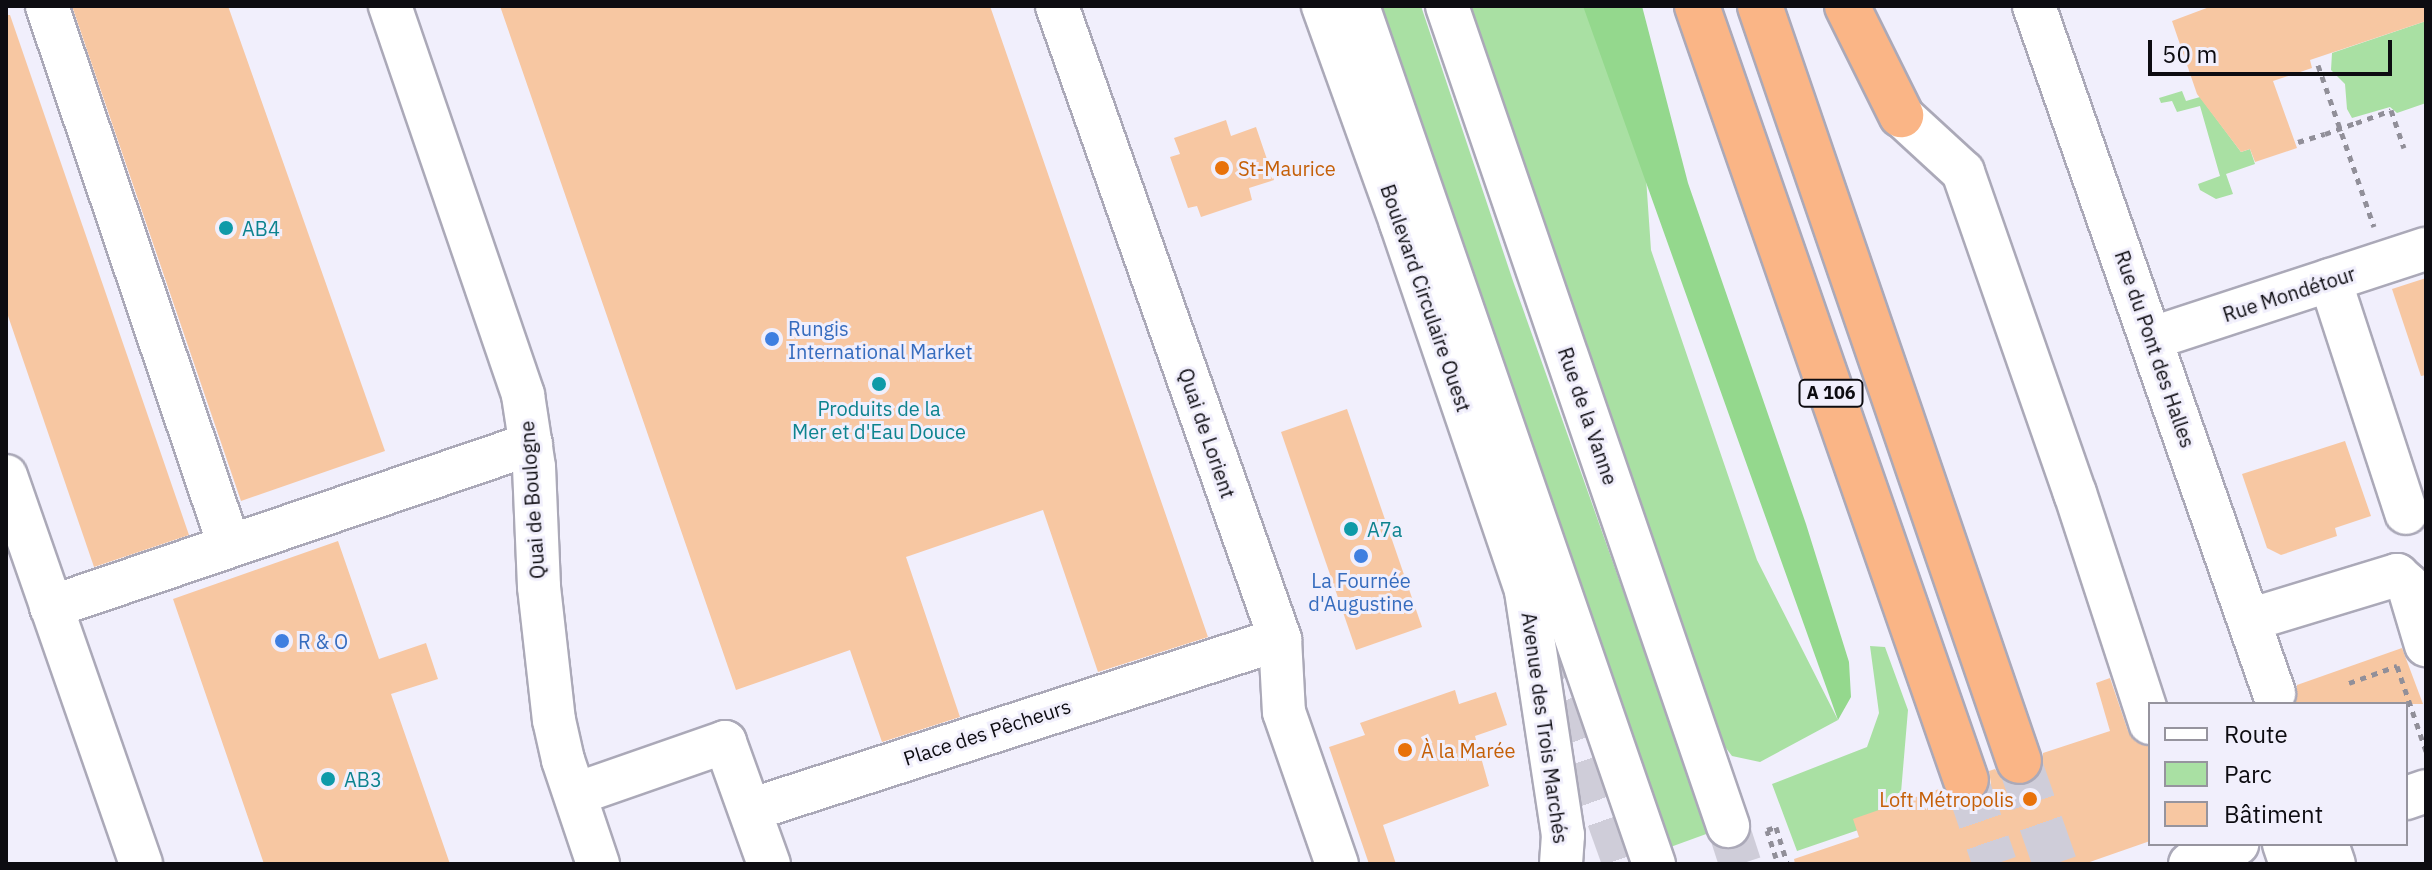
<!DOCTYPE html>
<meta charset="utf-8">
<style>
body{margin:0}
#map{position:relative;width:2432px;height:870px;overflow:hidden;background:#f1effc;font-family:"IBM Plex Sans",sans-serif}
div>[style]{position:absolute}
.green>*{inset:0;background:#a9e0a3}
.forest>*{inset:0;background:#94d88d}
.building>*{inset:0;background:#f7c7a2}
.minor-tunnel>*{height:42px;margin-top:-21px;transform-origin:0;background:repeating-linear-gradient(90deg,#cfcdd9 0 42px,transparent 0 63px)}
.highway-tunnel>*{height:44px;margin-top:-22px;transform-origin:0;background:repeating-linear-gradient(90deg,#cfcdd9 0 44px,transparent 0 66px)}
.path>*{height:5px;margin-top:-2.5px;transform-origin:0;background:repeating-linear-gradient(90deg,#918f99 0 6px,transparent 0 12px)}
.roads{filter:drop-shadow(2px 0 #aba9b8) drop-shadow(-2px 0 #aba9b8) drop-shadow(0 2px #aba9b8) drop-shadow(0 -2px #aba9b8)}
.minor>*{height:42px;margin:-21px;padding:0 21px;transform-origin:21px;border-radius:21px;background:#fff}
.highway>*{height:44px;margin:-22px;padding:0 22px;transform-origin:22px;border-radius:22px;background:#fab586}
.path-bridge>*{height:5px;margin-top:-2.5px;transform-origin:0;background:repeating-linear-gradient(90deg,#918f99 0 6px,transparent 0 12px)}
.dots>*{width:22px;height:22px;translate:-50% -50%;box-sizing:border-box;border:4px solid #f1effc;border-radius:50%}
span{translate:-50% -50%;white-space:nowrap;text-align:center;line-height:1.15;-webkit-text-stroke:6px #f1effc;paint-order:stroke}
.shield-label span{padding:2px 6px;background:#f1effc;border:2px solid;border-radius:6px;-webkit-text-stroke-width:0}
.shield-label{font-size:18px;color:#0d0c11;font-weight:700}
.food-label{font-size:20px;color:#c56008}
.left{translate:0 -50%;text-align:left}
.right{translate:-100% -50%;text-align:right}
.culture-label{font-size:20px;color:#0d838f}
.street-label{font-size:20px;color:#0d0c11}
.shop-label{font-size:20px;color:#366cbe}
.frame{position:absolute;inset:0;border:8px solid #0d0c11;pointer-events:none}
.legend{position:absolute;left:2148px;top:702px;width:260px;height:144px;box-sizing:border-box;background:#f1effc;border:2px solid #96949e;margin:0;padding:10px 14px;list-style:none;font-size:24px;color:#0d0c11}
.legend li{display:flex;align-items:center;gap:16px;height:40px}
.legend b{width:40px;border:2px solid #96949e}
.scale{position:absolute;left:2148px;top:40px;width:244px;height:36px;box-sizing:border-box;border:4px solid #0d0c11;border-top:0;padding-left:10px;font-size:24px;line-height:28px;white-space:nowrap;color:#0d0c11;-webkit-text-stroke:6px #f1effc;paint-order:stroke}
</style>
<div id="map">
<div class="green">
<i style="clip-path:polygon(1372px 6px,1421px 6px,1513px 281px,1709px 833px,1665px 849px)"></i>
<i style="clip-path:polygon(1466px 6px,1584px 6px,1645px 163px,1651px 250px,1757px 560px,1838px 720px,1760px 762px,1732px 756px,1713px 731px)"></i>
<i style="clip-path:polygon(2426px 21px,2426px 103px,2397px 113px,2390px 107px,2352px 118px,2347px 109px,2345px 84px,2331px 70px,2332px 53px)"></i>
<i style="clip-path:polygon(2182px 91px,2186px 101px,2200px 97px,2241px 152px,2250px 149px,2255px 164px,2226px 174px,2233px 194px,2216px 199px,2200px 190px,2198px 184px,2220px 176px,2200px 106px,2177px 112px,2172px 101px,2161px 103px,2159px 98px)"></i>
<i style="clip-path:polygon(1870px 646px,1885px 647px,1908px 710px,1899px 816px,1797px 851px,1772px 784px,1867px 747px,1879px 713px)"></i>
</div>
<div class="forest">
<i style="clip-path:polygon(1583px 6px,1642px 6px,1688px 183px,1806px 524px,1849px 662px,1851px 697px,1838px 720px)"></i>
</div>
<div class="building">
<i style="clip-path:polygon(72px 6px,228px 6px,385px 451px,241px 501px)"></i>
<i style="clip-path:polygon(500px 6px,990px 6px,1208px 637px,1098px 672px,1043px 510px,906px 557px,960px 717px,882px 742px,850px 650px,736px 690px)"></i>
<i style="clip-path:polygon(2212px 6px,2426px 6px,2426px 21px,2310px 60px,2312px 68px,2273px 81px,2297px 148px,2255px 162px,2250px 149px,2241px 152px,2197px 94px,2172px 21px)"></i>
<i style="clip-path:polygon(6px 15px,10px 15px,189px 535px,94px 567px,6px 310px)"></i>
<i style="clip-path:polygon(1226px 120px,1231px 136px,1256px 127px,1274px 180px,1249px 188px,1252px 200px,1201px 217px,1197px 206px,1188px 208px,1170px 157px,1180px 154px,1174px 138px)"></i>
<i style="clip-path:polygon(2426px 278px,2426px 375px,2421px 376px,2392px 289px)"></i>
<i style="clip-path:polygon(1347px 409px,1422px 627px,1356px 650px,1281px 432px)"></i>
<i style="clip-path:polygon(2345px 441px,2371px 516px,2335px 528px,2337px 536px,2281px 555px,2267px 548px,2242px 474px)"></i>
<i style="clip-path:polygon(338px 541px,379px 659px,426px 643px,438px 679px,391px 694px,450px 864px,264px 864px,173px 599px)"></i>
<i style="clip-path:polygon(2402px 648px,2423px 704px,2295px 704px,2297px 685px)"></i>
<i style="clip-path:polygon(2110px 678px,2128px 731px,2135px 741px,2150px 746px,2150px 841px,2084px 864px,1795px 864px,1794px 859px,1859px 837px,1853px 819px,1942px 788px,1949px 798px,1961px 804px,1975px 803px,1985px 796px,1991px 784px,1989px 771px,1995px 769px,2002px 779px,2013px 785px,2028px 784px,2038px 777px,2043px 767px,2043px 753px,2110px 731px,2096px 683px)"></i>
<i style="clip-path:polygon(1455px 690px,1459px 704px,1496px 692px,1507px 725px,1475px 736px,1489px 786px,1383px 825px,1396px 864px,1369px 864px,1329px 747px,1365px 735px,1360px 723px)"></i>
</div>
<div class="minor-tunnel">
<i style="left:1544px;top:641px;width:237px;rotate:70.3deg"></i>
<i style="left:1728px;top:826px;width:40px;rotate:72deg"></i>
</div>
<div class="highway-tunnel">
<i style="left:2019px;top:761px;width:109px;rotate:70.7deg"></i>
<i style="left:1966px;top:780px;width:89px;rotate:71deg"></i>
</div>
<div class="path">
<i style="left:2318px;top:65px;width:171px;rotate:70.9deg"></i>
<i style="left:2356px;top:123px;width:37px;rotate:-20deg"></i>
<i style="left:2391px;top:110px;width:40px;rotate:71.1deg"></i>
<i style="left:2298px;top:142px;width:28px;rotate:-17deg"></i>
<i style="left:2349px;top:683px;width:51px;rotate:-19.5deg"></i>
<i style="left:2397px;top:666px;width:90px;rotate:71.2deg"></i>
<i style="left:1776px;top:858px;width:29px;rotate:-108deg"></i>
<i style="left:1767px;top:830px;width:9px;rotate:-18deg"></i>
<i style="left:1776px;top:827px;width:39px;rotate:73deg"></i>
</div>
<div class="roads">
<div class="minor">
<i style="left:47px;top:6px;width:569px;rotate:71.34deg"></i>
<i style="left:390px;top:6px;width:411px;rotate:71.1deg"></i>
<i style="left:523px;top:395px;width:73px;rotate:81.3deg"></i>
<i style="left:534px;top:467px;width:120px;rotate:87.6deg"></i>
<i style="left:539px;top:587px;width:134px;rotate:83.6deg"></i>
<i style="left:554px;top:720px;width:41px;rotate:77.3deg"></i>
<i style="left:563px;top:760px;width:110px;rotate:71.4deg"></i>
<i style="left:1057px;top:6px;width:671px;rotate:70.59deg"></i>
<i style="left:1280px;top:639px;width:73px;rotate:86.9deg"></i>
<i style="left:1284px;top:712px;width:161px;rotate:70.8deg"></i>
<i style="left:1323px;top:6px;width:231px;rotate:70.2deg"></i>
<i style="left:1401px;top:223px;width:389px;rotate:71.2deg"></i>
<i style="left:1526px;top:591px;width:247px;rotate:81.4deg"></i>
<i style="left:1563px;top:835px;width:29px;rotate:94deg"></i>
<i style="left:1358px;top:6px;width:908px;rotate:70.97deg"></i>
<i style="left:1447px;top:6px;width:867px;rotate:71.08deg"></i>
<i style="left:2034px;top:6px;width:728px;rotate:70.74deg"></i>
<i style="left:1901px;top:115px;width:84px;rotate:42.6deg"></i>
<i style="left:1963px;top:172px;width:340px;rotate:70.8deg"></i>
<i style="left:2075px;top:493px;width:242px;rotate:71.9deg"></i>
<i style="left:2330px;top:280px;width:245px;rotate:71.9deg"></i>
<i style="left:2153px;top:338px;width:287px;rotate:-18.1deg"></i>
<i style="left:6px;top:476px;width:411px;rotate:70.8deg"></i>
<i style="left:51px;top:607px;width:507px;rotate:-18.76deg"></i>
<i style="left:2249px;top:620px;width:155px;rotate:-16.9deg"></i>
<i style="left:2397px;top:575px;width:15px;rotate:42deg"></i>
<i style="left:2408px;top:585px;width:63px;rotate:73.3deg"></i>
<i style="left:576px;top:794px;width:158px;rotate:-19.2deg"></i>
<i style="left:725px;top:742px;width:130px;rotate:70.2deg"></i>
<i style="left:2406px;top:798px;width:21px;rotate:-19deg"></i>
<i style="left:750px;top:810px;width:557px;rotate:-17.88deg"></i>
<i style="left:2284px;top:844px;width:21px;rotate:71deg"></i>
<i style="left:2327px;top:844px;width:21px;rotate:71deg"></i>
<i style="left:2190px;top:864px;width:14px;rotate:-39deg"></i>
<i style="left:2201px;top:855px;width:38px;rotate:-17deg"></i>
</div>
<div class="highway">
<i style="left:1697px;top:6px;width:819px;rotate:70.84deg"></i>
<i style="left:1760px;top:6px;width:798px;rotate:71.07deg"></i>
<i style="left:1847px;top:6px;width:122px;rotate:63.6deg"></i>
</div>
</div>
<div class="path-bridge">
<i style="left:2325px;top:134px;width:33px;rotate:-20deg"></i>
</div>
<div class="dots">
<i style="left:1222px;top:168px;background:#e8710a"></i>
<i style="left:226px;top:228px;background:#0f9aa8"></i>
<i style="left:772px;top:339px;background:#3f7fe0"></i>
<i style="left:879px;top:384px;background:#0f9aa8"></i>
<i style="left:1351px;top:529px;background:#0f9aa8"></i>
<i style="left:1361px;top:556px;background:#3f7fe0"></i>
<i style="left:282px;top:641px;background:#3f7fe0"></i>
<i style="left:1405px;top:750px;background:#e8710a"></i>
<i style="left:328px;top:779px;background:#0f9aa8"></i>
<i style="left:2030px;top:799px;background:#e8710a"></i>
</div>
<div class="shield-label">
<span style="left:1831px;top:393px">A 106</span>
</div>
<div class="food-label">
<span class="left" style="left:1238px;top:168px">St-Maurice</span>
<span class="left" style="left:1421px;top:750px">À la Marée</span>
<span class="right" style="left:2014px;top:799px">Loft Métropolis</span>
</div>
<div class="culture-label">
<span class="left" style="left:242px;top:228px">AB4</span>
<span style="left:879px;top:420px">Produits de la<br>Mer et d'Eau Douce</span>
<span class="left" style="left:1367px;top:529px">A7a</span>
<span class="left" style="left:344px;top:779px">AB3</span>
</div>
<div class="street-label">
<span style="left:2289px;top:294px;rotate:-18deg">Rue Mondétour</span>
<span style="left:1426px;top:298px;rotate:71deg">Boulevard Circulaire Ouest</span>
<span style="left:2155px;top:349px;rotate:71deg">Rue du Pont des Halles</span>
<span style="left:1588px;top:416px;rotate:71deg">Rue de la Vanne</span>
<span style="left:1207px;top:433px;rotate:71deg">Quai de Lorient</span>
<span style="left:532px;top:500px;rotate:-94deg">Quai de Boulogne</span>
<span style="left:1545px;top:728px;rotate:82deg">Avenue des Trois Marchés</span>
<span style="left:987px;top:732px;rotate:-18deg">Place des Pêcheurs</span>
</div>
<div class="shop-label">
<span class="left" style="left:788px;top:340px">Rungis<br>International Market</span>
<span style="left:1361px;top:592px">La Fournée<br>d'Augustine</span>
<span class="left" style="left:298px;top:641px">R &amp; O</span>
</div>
<div class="frame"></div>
<ul class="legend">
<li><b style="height:10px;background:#fff"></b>Route</li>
<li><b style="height:22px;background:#a9e0a3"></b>Parc</li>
<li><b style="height:22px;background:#f7c7a2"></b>Bâtiment</li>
</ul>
<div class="scale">50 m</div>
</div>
